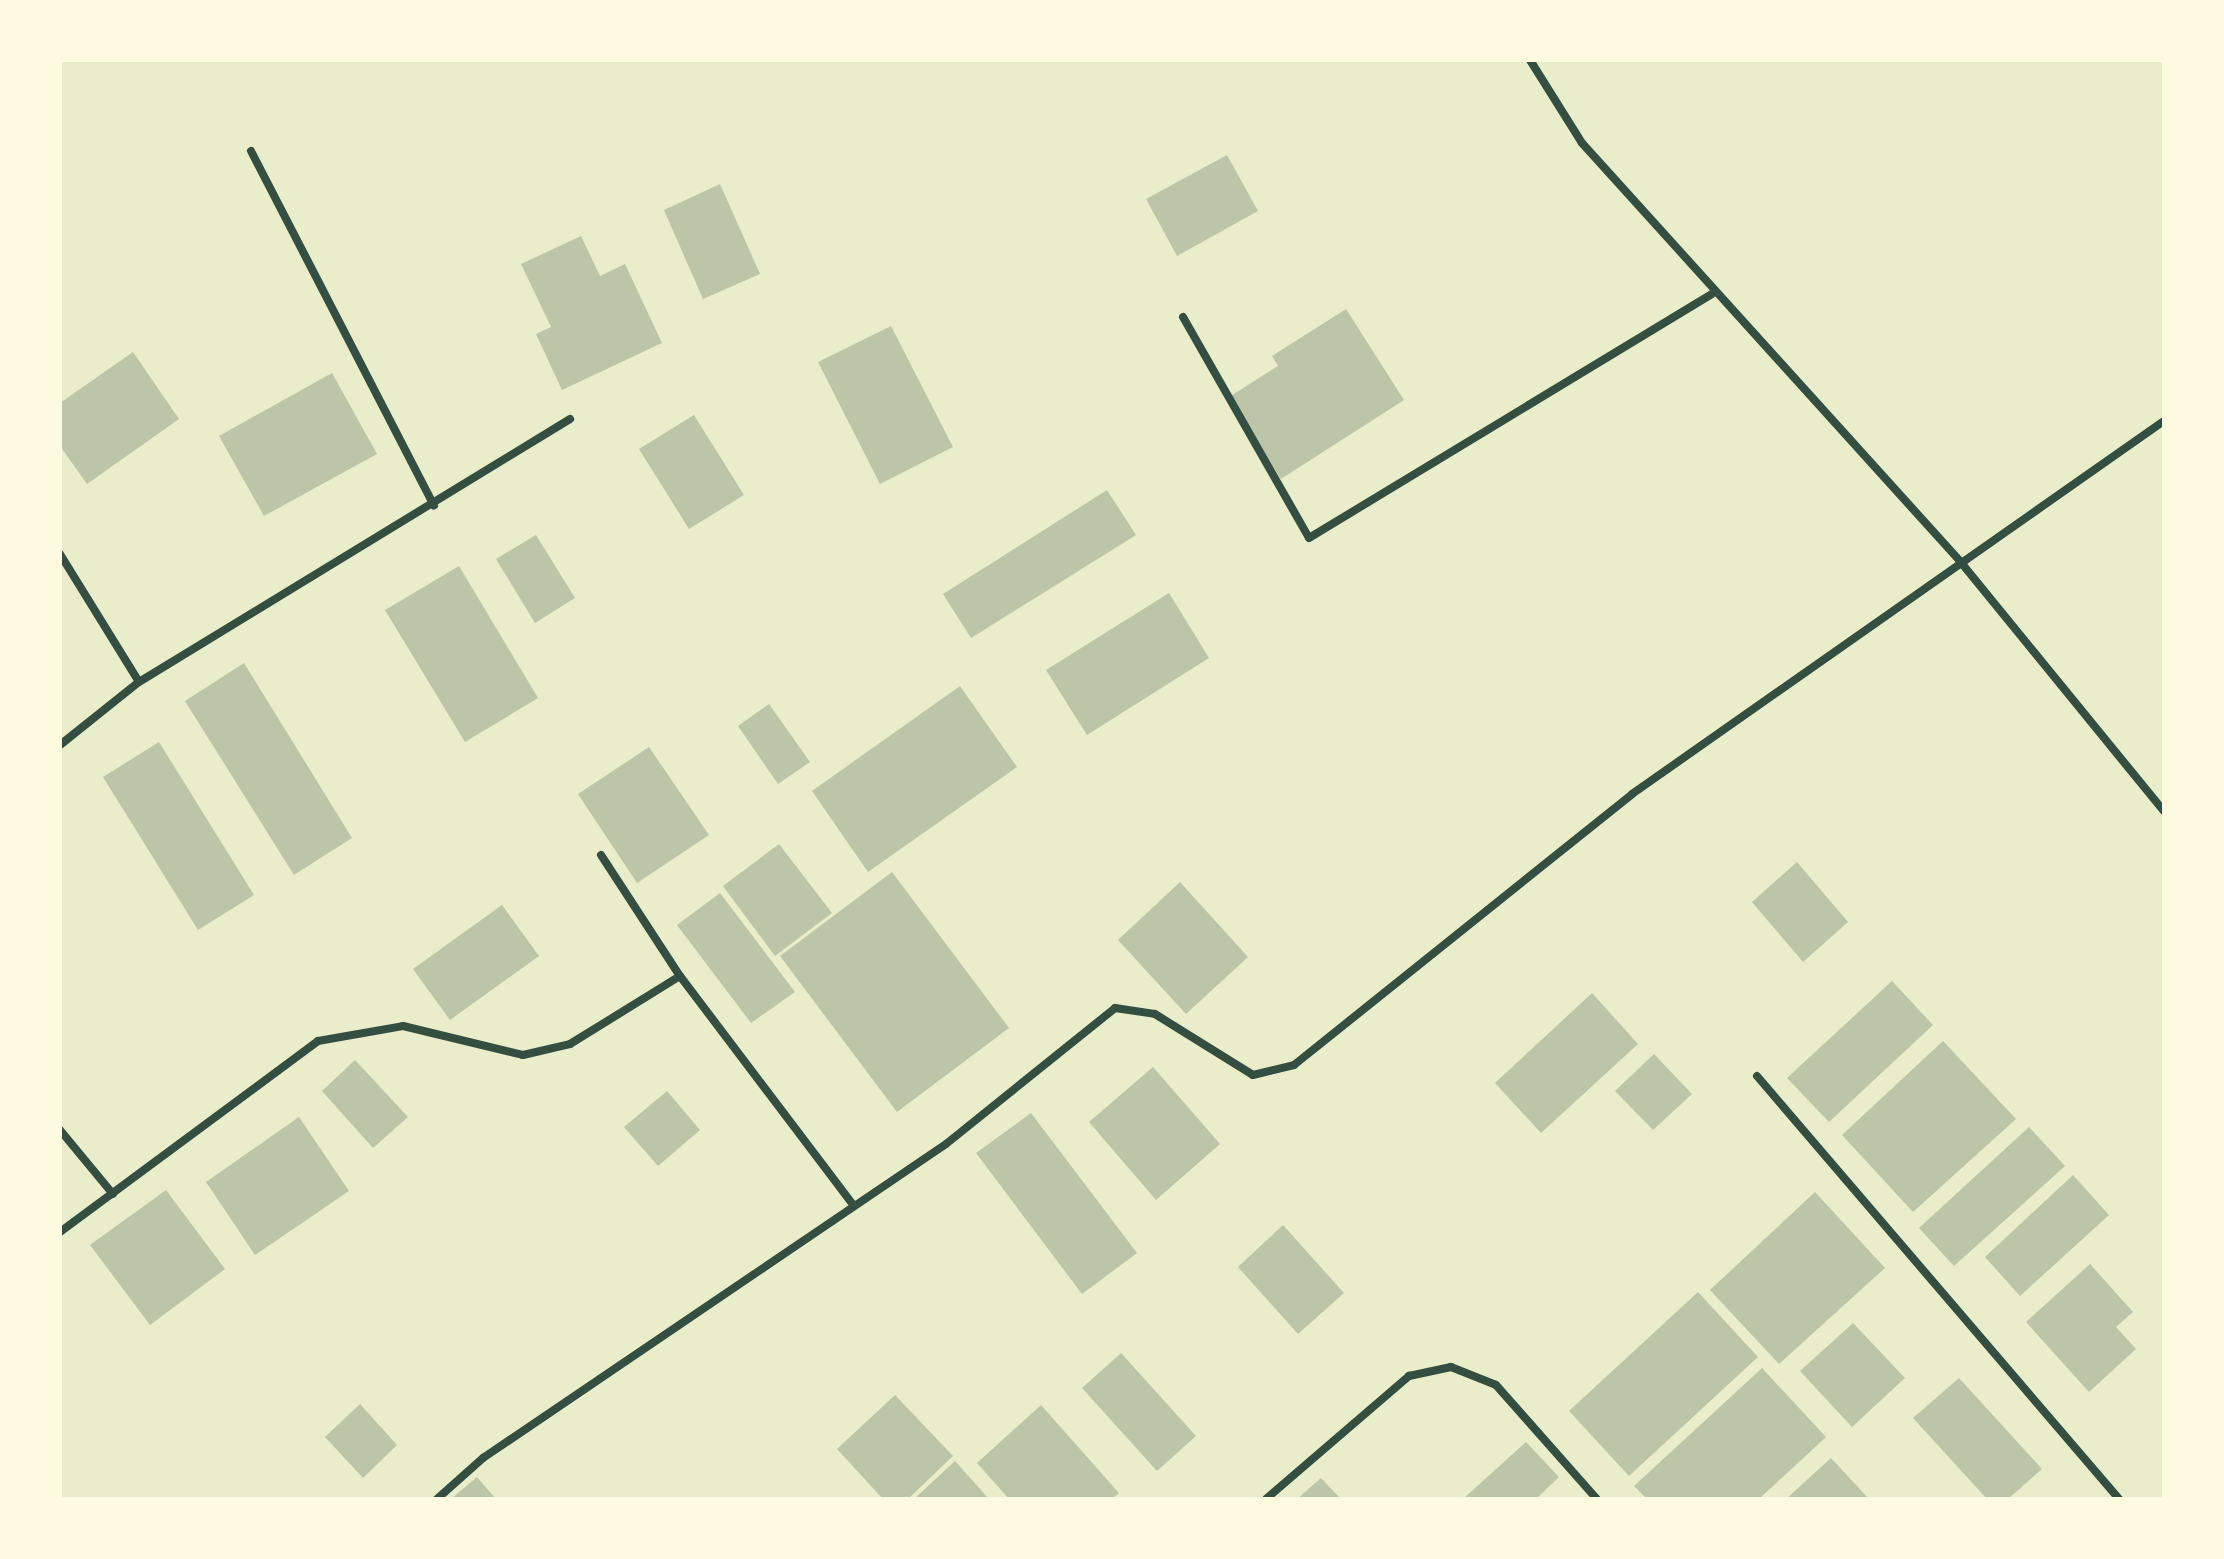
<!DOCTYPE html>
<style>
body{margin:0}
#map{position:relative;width:2224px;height:1559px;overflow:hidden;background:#e9edc9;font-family:"Titillium Web",sans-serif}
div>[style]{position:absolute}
.building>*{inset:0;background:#bcc5a7}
.minor>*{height:8px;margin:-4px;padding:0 4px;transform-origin:4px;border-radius:4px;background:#344e41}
span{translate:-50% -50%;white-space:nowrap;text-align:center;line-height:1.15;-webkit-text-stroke:8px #fefae0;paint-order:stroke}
.frame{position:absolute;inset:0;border:62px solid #fefae0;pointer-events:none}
</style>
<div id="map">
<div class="building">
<i style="clip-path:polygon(1227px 155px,1258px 211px,1177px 256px,1146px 199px)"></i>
<i style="clip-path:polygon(720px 184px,760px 274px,703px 299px,664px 210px)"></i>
<i style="clip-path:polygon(581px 236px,600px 276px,625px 264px,662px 343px,562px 390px,536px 334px,551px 327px,521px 264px)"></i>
<i style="clip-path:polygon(1346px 309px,1404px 400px,1281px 479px,1229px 397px,1278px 366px,1272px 356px)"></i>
<i style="clip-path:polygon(891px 326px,953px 447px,880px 484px,818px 362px)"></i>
<i style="clip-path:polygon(133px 352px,179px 419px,87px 484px,60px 446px,60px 403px)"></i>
<i style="clip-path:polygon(332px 373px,377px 454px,264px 516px,219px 436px)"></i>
<i style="clip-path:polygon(694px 415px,744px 495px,689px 529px,639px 449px)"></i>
<i style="clip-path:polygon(1107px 490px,1136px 535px,971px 638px,943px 594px)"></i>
<i style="clip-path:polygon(536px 535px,575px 598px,535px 623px,496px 559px)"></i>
<i style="clip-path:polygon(459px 566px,538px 698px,465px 742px,385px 610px)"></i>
<i style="clip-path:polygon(1169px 593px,1209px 658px,1087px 735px,1046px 670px)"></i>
<i style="clip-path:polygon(244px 663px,352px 838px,294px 875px,185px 701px)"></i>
<i style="clip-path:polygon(960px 686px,1017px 767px,868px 872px,812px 791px)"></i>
<i style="clip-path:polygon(769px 704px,810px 762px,778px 784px,738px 726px)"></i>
<i style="clip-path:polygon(159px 742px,254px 895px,198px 930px,103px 777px)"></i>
<i style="clip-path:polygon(649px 747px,709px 835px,637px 883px,578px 794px)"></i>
<i style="clip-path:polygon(779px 844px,832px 913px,775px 956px,723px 886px)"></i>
<i style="clip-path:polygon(1797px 862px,1848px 922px,1803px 962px,1752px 902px)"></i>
<i style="clip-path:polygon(892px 872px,1009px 1028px,897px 1112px,780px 956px)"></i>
<i style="clip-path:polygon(1180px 882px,1248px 957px,1186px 1014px,1118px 940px)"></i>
<i style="clip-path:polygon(720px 893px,795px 992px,751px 1023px,677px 925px)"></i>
<i style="clip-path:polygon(502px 905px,539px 956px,450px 1020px,413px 969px)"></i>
<i style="clip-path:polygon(1892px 981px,1933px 1025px,1829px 1122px,1787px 1078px)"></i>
<i style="clip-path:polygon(1592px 993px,1638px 1044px,1541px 1133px,1495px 1083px)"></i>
<i style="clip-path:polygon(1943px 1041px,2016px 1119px,1913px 1212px,1842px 1135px)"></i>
<i style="clip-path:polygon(1654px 1054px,1692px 1094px,1653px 1130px,1615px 1091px)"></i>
<i style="clip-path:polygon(355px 1060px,408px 1117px,373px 1148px,322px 1091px)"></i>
<i style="clip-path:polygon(1153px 1067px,1220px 1144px,1156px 1200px,1089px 1122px)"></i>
<i style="clip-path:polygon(667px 1091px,700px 1130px,658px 1166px,624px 1127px)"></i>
<i style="clip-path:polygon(1031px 1113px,1137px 1253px,1082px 1294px,976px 1153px)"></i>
<i style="clip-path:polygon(299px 1117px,349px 1191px,255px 1255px,206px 1182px)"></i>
<i style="clip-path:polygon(2029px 1127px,2065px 1166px,1954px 1266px,1919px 1228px)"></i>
<i style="clip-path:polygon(2073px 1175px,2109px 1215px,2020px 1296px,1985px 1257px)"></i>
<i style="clip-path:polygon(166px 1190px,225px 1269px,150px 1325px,90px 1245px)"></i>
<i style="clip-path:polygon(1815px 1192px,1885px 1268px,1779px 1364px,1710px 1290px)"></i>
<i style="clip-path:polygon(1283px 1225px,1344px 1293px,1298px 1334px,1238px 1267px)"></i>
<i style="clip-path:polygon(2090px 1264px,2133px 1312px,2116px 1327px,2136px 1349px,2089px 1392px,2026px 1322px)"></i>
<i style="clip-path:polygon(1698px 1292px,1758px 1357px,1629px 1476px,1569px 1411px)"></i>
<i style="clip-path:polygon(1853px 1323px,1905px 1378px,1852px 1427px,1800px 1371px)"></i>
<i style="clip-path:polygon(1121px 1353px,1196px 1436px,1157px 1471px,1082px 1388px)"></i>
<i style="clip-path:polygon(1762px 1368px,1826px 1437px,1759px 1499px,1647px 1499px,1634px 1486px)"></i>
<i style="clip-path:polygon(1959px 1378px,2042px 1469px,2008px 1499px,1987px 1499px,1913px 1418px)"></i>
<i style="clip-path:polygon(895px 1395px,953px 1456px,908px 1499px,883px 1499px,837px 1449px)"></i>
<i style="clip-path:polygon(360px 1404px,397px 1445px,363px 1478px,325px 1437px)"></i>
<i style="clip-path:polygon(1041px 1405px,1119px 1493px,1112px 1499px,1009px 1499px,977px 1463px)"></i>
<i style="clip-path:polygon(1526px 1442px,1559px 1477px,1536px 1499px,1463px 1499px)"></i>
<i style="clip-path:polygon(1831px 1458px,1869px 1499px,1786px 1499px)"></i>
<i style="clip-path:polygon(955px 1461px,989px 1499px,914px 1499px)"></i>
<i style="clip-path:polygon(477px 1477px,496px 1499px,451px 1499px)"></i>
<i style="clip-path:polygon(1321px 1478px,1341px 1499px,1297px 1499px)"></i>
</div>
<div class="minor">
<i style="left:1530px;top:60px;width:98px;rotate:57.9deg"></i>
<i style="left:1582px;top:143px;width:562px;rotate:47.88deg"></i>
<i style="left:1959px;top:560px;width:324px;rotate:50.8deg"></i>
<i style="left:251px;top:151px;width:399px;rotate:62.7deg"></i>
<i style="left:1183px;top:317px;width:254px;rotate:60.3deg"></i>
<i style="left:1309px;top:538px;width:471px;rotate:-31.2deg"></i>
<i style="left:60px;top:554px;width:150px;rotate:58.3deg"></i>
<i style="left:60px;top:745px;width:101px;rotate:-38.6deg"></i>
<i style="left:139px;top:682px;width:505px;rotate:-31.39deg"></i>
<i style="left:601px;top:855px;width:145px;rotate:56.9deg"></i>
<i style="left:680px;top:976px;width:288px;rotate:52.9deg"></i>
<i style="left:1757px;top:1076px;width:557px;rotate:49.44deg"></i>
<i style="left:60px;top:1130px;width:83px;rotate:50.4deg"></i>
<i style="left:60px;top:1232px;width:321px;rotate:-36.5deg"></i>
<i style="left:318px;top:1041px;width:86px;rotate:-10deg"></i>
<i style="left:403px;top:1026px;width:123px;rotate:13.6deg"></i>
<i style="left:523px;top:1055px;width:48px;rotate:-13.2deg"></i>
<i style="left:570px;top:1044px;width:129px;rotate:-31.7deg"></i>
<i style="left:437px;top:1499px;width:62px;rotate:-41.7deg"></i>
<i style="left:483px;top:1458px;width:559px;rotate:-34.14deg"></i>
<i style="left:946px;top:1144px;width:217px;rotate:-38.8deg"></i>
<i style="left:1115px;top:1008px;width:40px;rotate:8.5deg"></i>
<i style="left:1155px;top:1014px;width:115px;rotate:31.9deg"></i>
<i style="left:1253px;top:1075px;width:42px;rotate:-13.7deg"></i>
<i style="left:1294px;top:1065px;width:433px;rotate:-38.7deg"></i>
<i style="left:1632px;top:794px;width:650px;rotate:-35.04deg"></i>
<i style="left:1266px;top:1499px;width:189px;rotate:-40.7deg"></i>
<i style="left:1409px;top:1376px;width:43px;rotate:-12.1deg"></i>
<i style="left:1451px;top:1367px;width:48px;rotate:21.8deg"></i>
<i style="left:1496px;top:1385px;width:152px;rotate:48.5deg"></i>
</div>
<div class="frame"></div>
</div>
